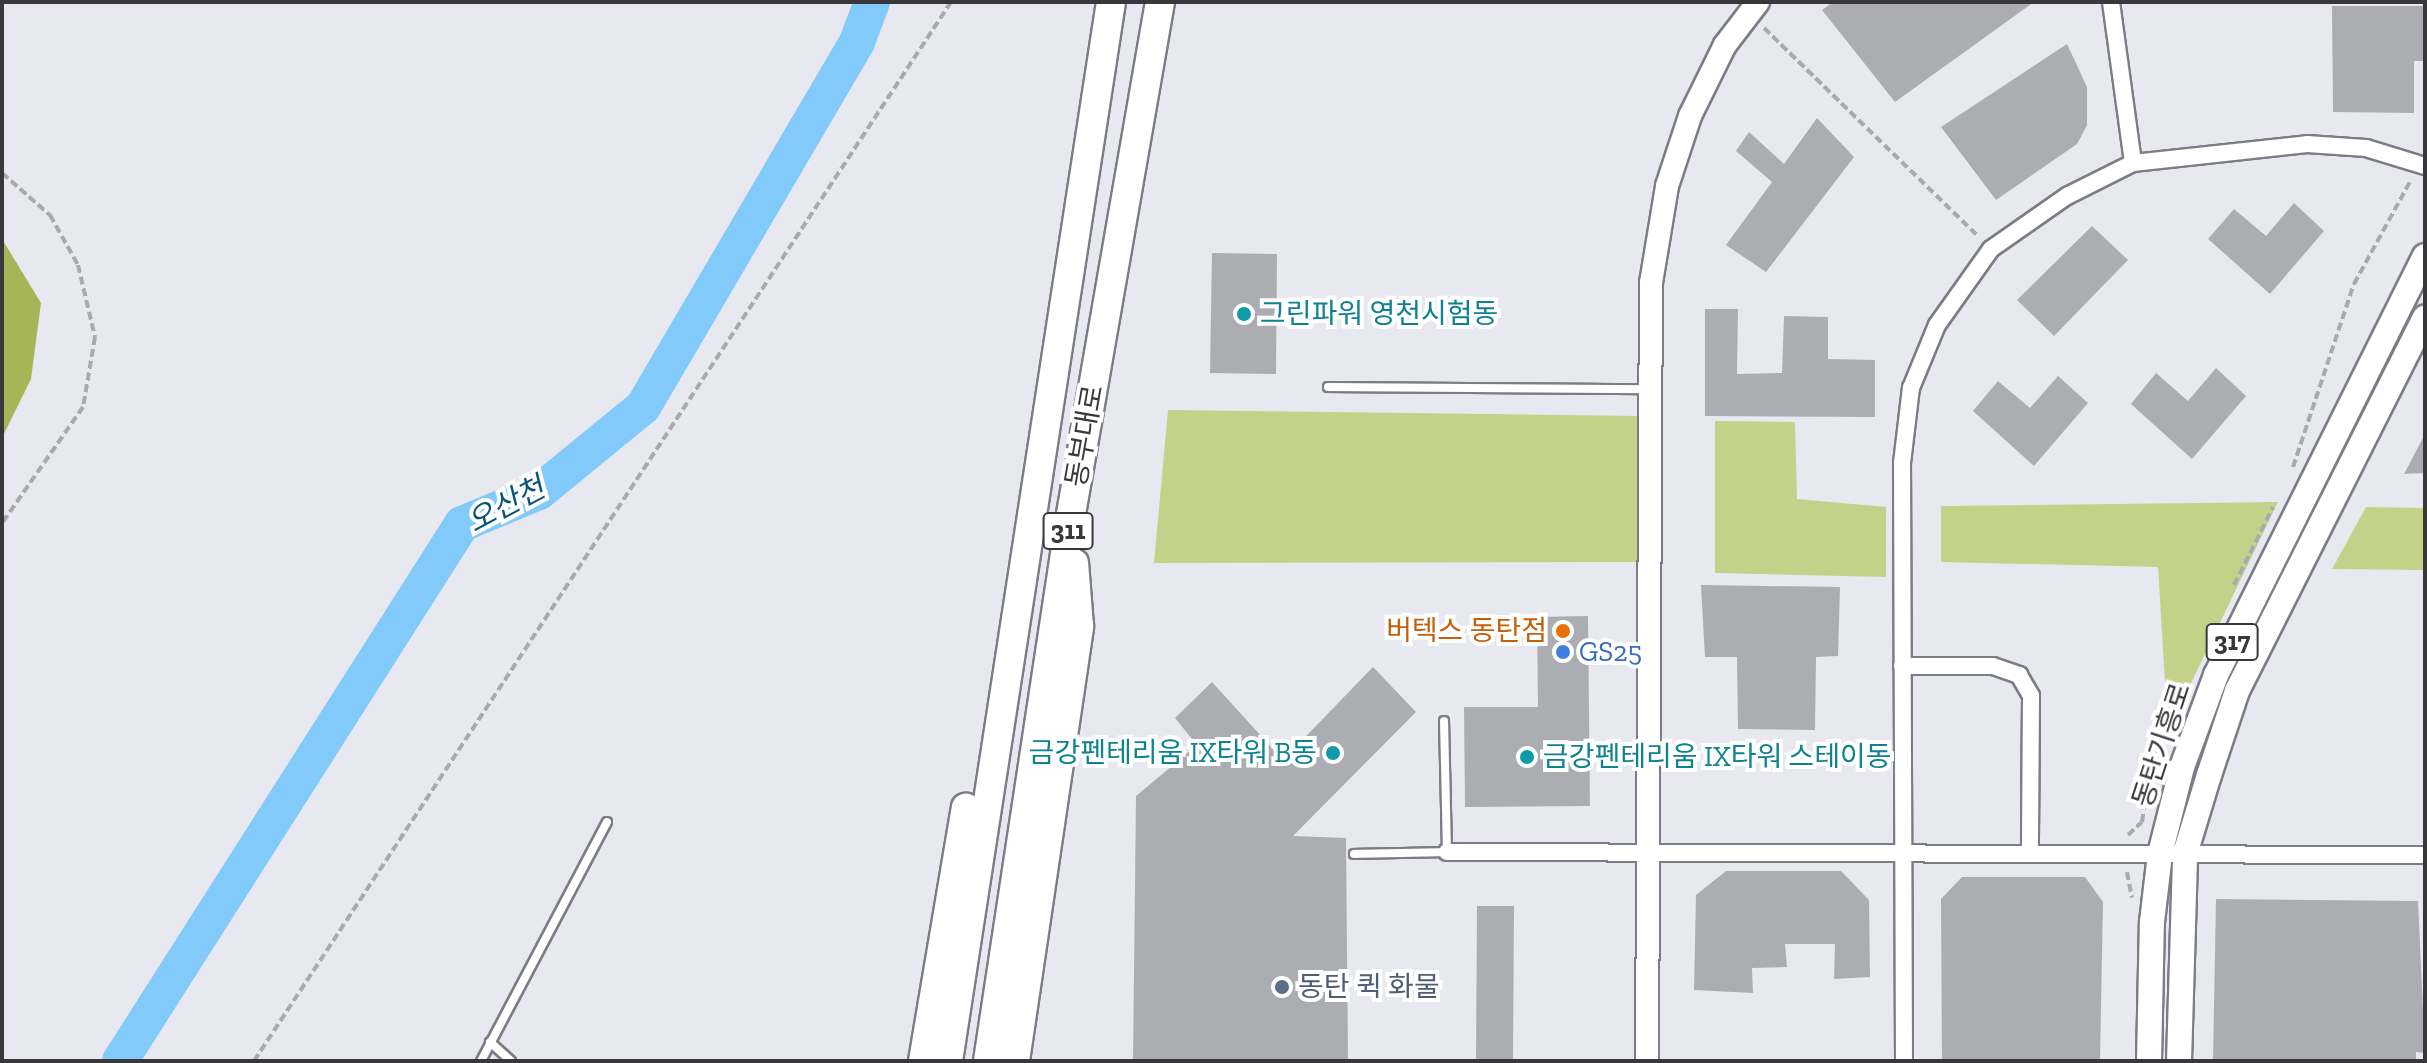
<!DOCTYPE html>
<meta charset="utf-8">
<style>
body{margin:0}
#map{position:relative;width:2427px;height:1063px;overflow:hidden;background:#e8e9f0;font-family:"Zilla Slab","Noto Sans KR",serif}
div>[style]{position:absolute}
.green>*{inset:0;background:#c4d289}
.forest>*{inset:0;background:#a6b657}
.river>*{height:36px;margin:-18px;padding:0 18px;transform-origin:18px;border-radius:18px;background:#82caf9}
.building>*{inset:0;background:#acadb3}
.path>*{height:4px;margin-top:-2px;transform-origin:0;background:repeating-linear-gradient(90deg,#a9aaaf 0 8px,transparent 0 12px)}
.roads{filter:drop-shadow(2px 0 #7c7d84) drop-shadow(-2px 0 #7c7d84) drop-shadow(0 2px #7c7d84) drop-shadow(0 -2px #7c7d84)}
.lane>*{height:8px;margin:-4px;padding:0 4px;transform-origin:4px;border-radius:4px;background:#fff}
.street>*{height:16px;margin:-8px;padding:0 8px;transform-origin:8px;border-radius:8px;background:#fff}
.secondary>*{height:22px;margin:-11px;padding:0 11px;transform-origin:11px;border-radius:11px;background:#fff}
.primary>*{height:24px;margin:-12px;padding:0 12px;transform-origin:12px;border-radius:12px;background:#fff}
.highway>*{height:28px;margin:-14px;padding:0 14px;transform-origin:14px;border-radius:14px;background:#fff}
.dots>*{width:22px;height:22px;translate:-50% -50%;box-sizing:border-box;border:4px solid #fff;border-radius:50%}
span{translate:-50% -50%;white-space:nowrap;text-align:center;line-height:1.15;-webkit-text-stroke:8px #fff;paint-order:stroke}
.shield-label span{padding:2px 6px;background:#fff;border:2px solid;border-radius:6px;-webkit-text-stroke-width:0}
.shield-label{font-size:26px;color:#38383b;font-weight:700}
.culture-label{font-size:28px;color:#0d838f}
.left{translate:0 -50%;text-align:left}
.right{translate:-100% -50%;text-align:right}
.street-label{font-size:28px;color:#38383b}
.food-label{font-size:28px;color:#c56008}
.shop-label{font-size:28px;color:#366cbe}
.service-label{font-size:28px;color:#4e5e75}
.water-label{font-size:30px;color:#07547a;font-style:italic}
.frame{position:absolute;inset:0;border:4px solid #38383b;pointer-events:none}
</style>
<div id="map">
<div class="green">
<i style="clip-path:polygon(1168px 410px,1641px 416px,1646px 562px,1154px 563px)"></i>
<i style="clip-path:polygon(1715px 421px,1795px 422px,1797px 499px,1886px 507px,1886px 577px,1715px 573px)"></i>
<i style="clip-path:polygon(2278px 502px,2168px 731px,2158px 567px,1941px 562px,1941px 506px)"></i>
<i style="clip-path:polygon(2366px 507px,2425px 508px,2425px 570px,2332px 569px)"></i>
</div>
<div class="forest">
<i style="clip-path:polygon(2px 239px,41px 303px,31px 379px,2px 438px)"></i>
</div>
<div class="river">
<i style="left:120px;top:1061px;width:637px;rotate:-57.51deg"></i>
<i style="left:462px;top:524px;width:83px;rotate:-22.6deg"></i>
<i style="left:539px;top:492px;width:134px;rotate:-39.3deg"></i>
<i style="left:643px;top:407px;width:423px;rotate:-59.6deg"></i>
<i style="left:857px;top:42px;width:43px;rotate:-69.4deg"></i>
</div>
<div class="building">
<i style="clip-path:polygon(1833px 2px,2034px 2px,1895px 102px,1822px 10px)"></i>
<i style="clip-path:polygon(2332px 6px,2425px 6px,2425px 61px,2414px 61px,2414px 113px,2333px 112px)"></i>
<i style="clip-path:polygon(2067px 44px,2087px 87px,2087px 125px,2077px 144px,1996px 200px,1941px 127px)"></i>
<i style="clip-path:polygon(1817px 118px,1854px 157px,1766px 272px,1726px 245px,1772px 182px,1736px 151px,1749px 132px,1784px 164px)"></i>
<i style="clip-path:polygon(2294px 203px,2324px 231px,2270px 294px,2208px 239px,2234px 209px,2266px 236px)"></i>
<i style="clip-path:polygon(2092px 226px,2128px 260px,2054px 336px,2017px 300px)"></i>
<i style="clip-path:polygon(1212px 253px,1277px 254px,1276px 374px,1210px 373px)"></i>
<i style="clip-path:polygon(1705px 309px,1738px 309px,1737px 374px,1782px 373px,1784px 316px,1828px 317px,1828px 359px,1875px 360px,1875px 417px,1705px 416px)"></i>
<i style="clip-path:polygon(2216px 368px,2246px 396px,2192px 459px,2131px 404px,2156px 373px,2188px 401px)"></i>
<i style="clip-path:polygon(2058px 376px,2088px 403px,2034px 466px,1973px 411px,1998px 381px,2030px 408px)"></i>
<i style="clip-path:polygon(2425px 434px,2425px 473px,2404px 474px)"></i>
<i style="clip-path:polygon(1701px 585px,1840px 587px,1838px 656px,1816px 657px,1815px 730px,1738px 729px,1737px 657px,1705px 657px)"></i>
<i style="clip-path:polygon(1588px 616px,1590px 806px,1465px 807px,1464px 707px,1538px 707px,1537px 617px)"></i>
<i style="clip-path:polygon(1373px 667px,1416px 712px,1293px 836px,1346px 838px,1348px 1061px,1133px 1061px,1136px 796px,1197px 745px,1175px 718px,1212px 682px,1283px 760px)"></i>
<i style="clip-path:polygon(1726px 871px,1841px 871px,1869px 900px,1870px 977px,1834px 979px,1835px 944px,1785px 944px,1787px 967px,1752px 968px,1753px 993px,1694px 990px,1696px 895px)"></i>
<i style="clip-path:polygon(1962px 877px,2085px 877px,2103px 902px,2100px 1061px,1942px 1061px,1941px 899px)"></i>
<i style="clip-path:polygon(2216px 899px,2418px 901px,2425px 1053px,2416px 1052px,2416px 1061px,2213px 1061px)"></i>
<i style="clip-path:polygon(1477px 906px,1514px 906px,1513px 1061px,1476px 1061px)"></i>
</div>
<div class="path">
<i style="left:1764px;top:28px;width:298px;rotate:44.2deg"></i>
<i style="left:2px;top:173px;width:64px;rotate:41.2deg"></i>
<i style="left:50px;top:215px;width:57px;rotate:60.8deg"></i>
<i style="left:78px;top:265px;width:74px;rotate:76.7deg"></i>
<i style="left:95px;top:337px;width:71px;rotate:99.7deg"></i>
<i style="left:83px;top:407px;width:141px;rotate:124.9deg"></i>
<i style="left:2293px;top:467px;width:193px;rotate:-71.6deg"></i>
<i style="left:2354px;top:284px;width:119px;rotate:-61.3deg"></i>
<i style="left:2234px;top:585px;width:87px;rotate:-63.4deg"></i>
<i style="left:2128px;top:835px;width:19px;rotate:-43deg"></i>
<i style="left:2142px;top:822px;width:48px;rotate:-81.5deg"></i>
<i style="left:2149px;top:775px;width:64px;rotate:-65.9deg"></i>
<i style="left:2127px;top:872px;width:26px;rotate:79deg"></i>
<i style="left:254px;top:1061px;width:1268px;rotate:-56.65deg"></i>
</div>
<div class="roads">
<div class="lane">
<i style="left:1328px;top:387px;width:319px;rotate:0.4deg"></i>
<i style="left:1354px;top:854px;width:93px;rotate:-1.2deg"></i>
<i style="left:1447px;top:852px;width:131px;rotate:-91.3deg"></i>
<i style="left:490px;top:1042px;width:28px;rotate:42deg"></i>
<i style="left:481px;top:1061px;width:270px;rotate:-62.2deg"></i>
</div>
<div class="street">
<i style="left:2111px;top:2px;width:162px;rotate:82.2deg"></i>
<i style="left:1902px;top:666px;width:91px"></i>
<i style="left:1993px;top:666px;width:28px;rotate:19deg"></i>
<i style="left:2019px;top:675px;width:24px;rotate:60deg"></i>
<i style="left:2031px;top:696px;width:157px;rotate:90.4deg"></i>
<i style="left:1447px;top:852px;width:978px;rotate:0.18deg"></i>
<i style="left:1904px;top:1061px;width:598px;rotate:-90.19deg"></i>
<i style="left:1902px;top:463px;width:76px;rotate:-83.2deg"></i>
<i style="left:1911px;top:388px;width:68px;rotate:-67.6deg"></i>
<i style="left:1937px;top:325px;width:93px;rotate:-54.6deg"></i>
<i style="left:1991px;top:249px;width:93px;rotate:-34.9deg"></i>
<i style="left:2067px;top:196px;width:74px;rotate:-26.6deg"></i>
<i style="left:2133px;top:163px;width:175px;rotate:-6.2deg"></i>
<i style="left:2307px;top:144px;width:59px;rotate:3.9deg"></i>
<i style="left:2366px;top:148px;width:62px;rotate:17deg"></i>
</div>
<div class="secondary">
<i style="left:1647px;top:1061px;width:778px;rotate:-89.71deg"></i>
<i style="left:1651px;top:283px;width:98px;rotate:-80.6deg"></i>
<i style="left:1667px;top:186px;width:74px;rotate:-71.8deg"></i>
<i style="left:1690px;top:116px;width:79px;rotate:-63.8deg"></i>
<i style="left:1725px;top:45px;width:54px;rotate:-52.5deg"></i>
</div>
<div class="primary">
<i style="left:2149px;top:1061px;width:139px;rotate:-88.8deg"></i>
<i style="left:2152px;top:922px;width:68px;rotate:-83.3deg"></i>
<i style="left:2160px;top:854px;width:90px;rotate:-75.8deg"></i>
<i style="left:2182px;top:767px;width:98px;rotate:-69.7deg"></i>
<i style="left:2216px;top:675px;width:468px;rotate:-63.5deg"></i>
<i style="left:2179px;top:1061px;width:207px;rotate:-88.3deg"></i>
<i style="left:2185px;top:854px;width:83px;rotate:-73.1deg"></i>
<i style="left:2209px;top:775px;width:89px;rotate:-71.6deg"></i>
<i style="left:2237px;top:691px;width:418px;rotate:-63.3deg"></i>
</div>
<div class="highway">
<i style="left:923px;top:1061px;width:257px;rotate:-80.4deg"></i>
<i style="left:948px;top:1061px;width:1071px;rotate:-81.25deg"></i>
<i style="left:988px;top:1061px;width:553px;rotate:-81.37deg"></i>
<i style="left:1071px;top:514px;width:520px;rotate:-80.14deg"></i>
<i style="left:1015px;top:1061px;width:440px;rotate:-81.6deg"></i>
<i style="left:1079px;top:626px;width:63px;rotate:-94.5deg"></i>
</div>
</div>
<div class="dots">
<i style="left:1244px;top:314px;background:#0f9aa8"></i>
<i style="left:1563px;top:631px;background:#e8710a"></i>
<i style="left:1563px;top:652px;background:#3f7fe0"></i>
<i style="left:1333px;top:753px;background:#0f9aa8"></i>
<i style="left:1527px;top:757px;background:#0f9aa8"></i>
<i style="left:1282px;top:987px;background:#5c6f8a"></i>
</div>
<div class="shield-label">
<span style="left:1068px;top:531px">311</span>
<span style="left:2232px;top:642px">317</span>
</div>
<div class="culture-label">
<span class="left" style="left:1260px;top:314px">그린파워 영천시험동</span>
<span class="right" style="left:1317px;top:753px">금강펜테리움 IX타워 B동</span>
<span class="left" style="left:1543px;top:757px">금강펜테리움 IX타워 스테이동</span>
</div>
<div class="street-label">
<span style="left:1085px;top:436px;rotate:-80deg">동부대로</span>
<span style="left:2162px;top:745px;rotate:-72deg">동탄기흥로</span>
</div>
<div class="food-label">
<span class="right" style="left:1547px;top:631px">버텍스 동탄점</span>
</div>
<div class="shop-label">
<span class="left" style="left:1579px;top:652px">GS25</span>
</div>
<div class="service-label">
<span class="left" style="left:1298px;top:987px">동탄 퀵 화물</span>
</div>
<div class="water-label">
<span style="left:506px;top:505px;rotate:-28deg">오산천</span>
</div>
<div class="frame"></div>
</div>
